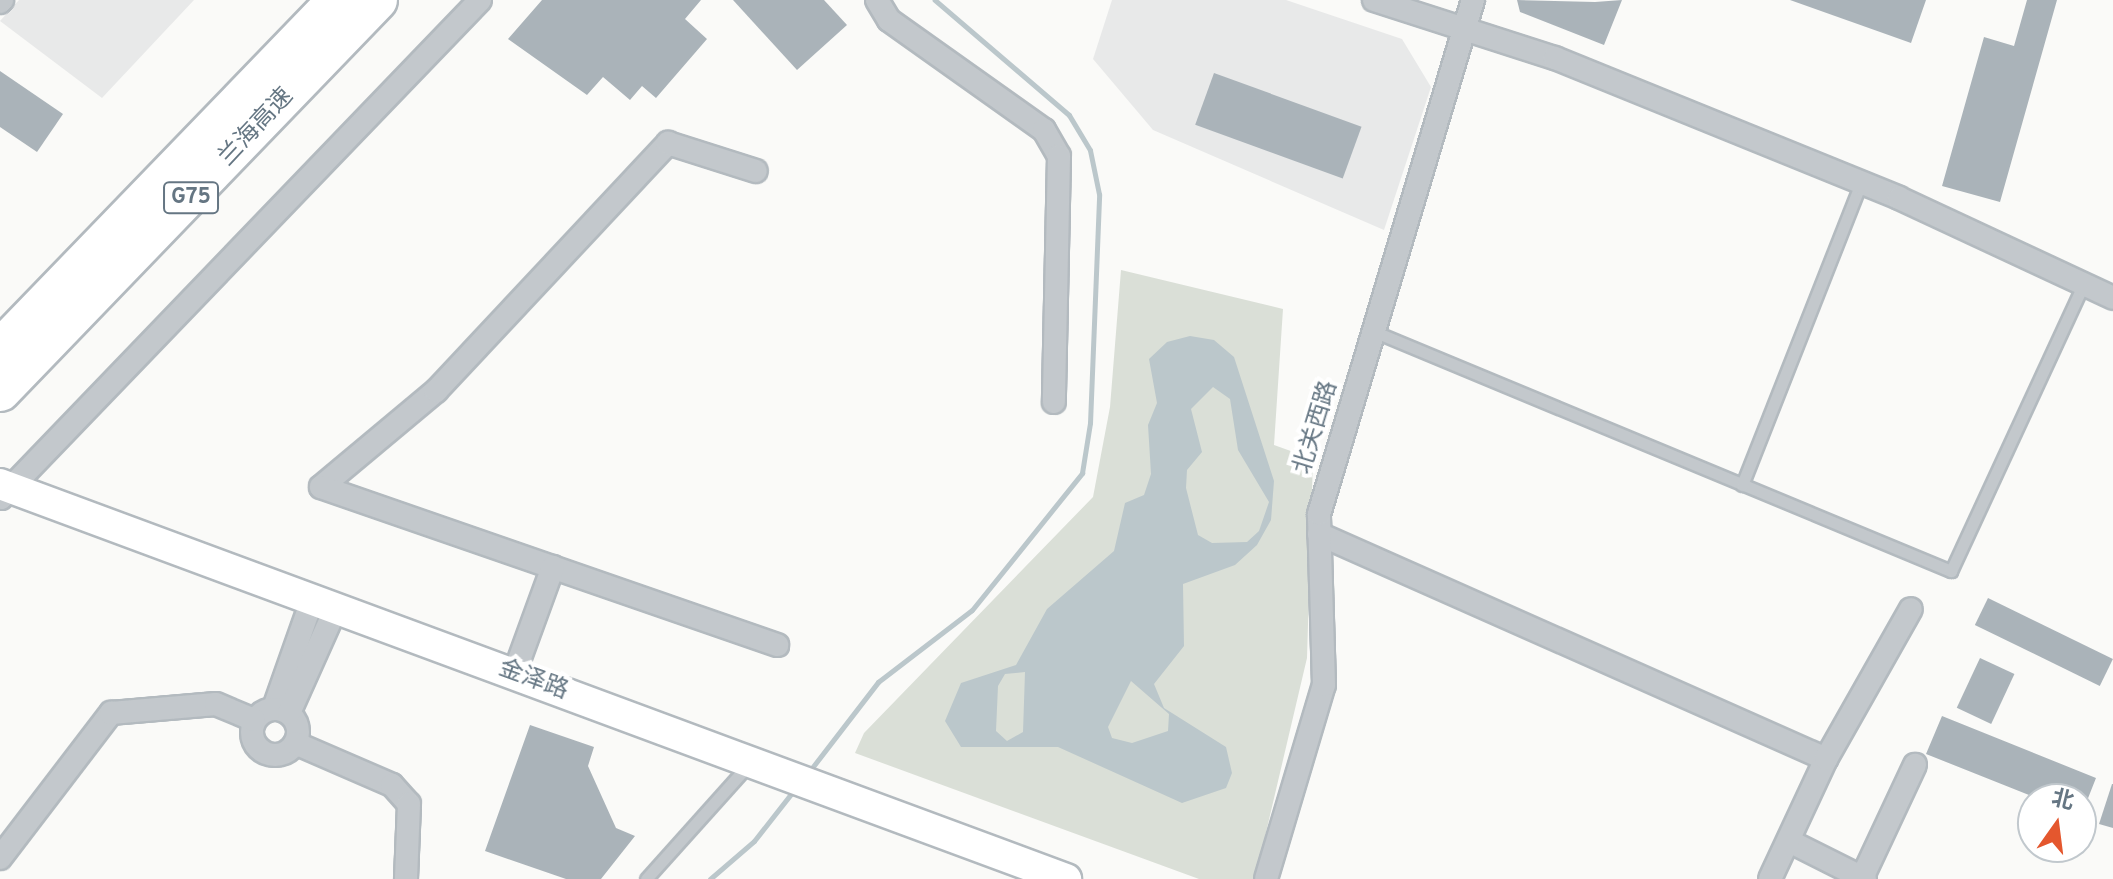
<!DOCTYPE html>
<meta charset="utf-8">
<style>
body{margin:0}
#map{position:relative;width:2113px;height:879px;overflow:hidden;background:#fafaf8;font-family:Overpass,"Noto Sans SC",sans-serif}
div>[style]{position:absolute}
.built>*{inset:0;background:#e8e9e9}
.green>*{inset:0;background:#dadfd7}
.water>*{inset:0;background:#bbc7cb}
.stream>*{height:5px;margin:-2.5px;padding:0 2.5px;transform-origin:2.5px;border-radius:2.5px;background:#bbc7cb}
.building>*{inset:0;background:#aab3b9;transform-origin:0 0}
.roads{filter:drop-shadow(2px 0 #b3babf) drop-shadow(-2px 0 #b3babf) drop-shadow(0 2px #b3babf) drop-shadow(0 -2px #b3babf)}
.service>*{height:11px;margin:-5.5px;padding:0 5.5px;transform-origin:5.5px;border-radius:5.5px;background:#c3c8cc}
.minor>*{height:22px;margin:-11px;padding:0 11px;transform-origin:11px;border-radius:11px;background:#c3c8cc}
.minor>.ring{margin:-11px;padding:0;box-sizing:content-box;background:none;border:22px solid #c3c8cc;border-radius:50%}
.secondary>*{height:30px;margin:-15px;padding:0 15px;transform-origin:15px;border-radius:15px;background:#fff}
.motorway>*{height:40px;margin:-20px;padding:0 20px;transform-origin:20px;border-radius:20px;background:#fff}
span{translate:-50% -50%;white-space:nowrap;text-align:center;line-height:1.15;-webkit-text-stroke:8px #fff;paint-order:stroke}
.shield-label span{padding:2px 6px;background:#fff;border:2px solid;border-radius:6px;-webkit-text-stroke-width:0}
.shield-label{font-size:22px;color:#657683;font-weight:700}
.street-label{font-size:24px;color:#657683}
.north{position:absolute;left:2017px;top:783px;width:80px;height:80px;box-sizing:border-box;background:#fff;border:2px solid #c1c8cd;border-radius:50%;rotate:14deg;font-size:22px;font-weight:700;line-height:32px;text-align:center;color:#657683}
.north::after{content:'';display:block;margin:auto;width:28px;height:36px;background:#e4572e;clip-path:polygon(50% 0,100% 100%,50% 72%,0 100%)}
</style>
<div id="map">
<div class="built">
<i style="clip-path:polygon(19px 0,194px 0,102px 98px,0 21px)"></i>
<i style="clip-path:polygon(1112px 0,1286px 0,1402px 39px,1431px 87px,1384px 230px,1153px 130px,1093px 59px)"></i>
</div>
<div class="green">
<i style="clip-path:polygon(1121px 270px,1283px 309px,1274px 445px,1313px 459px,1307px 658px,1255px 879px,1199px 879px,855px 753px,864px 733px,1093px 497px,1110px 407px)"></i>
</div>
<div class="water">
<i style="clip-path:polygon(evenodd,1190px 336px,1214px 340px,1234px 357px,1274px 481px,1271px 520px,1257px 545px,1235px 565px,1183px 584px,1184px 646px,1154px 684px,1164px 708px,1226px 747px,1232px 773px,1226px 788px,1182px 803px,1058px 747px,961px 747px,945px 721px,961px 683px,1016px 665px,1047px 609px,1114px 551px,1125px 503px,1144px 495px,1151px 474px,1148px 425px,1157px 403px,1149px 359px,1167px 342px,1190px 336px,1213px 387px,1230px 399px,1238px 450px,1269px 502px,1259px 531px,1247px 542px,1212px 543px,1198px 535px,1186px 488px,1187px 470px,1202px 452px,1191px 409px,1213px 387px,1190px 336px,1025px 672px,1023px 732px,1007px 741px,996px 731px,998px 686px,1005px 674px,1025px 672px,1190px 336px,1131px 681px,1169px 714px,1168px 731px,1132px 743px,1112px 738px,1108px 727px,1131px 681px)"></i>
</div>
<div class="stream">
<i style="left:808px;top:773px;width:115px;rotate:-52.4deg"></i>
<i style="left:878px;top:682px;width:118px;rotate:-37.5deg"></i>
<i style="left:972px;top:610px;width:176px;rotate:-51.2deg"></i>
<i style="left:1082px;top:473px;width:51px;rotate:-80.9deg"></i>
<i style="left:1090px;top:423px;width:229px;rotate:-87.7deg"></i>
<i style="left:1099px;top:194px;width:45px;rotate:-101.6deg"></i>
<i style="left:1090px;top:150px;width:41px;rotate:-121deg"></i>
<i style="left:1069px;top:115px;width:177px;rotate:-139.4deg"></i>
<i style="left:710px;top:879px;width:58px;rotate:-40.8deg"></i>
<i style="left:754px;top:841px;width:65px;rotate:-51.9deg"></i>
</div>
<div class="building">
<i style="clip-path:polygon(542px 0,701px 0,685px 19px,707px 39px,656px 98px,642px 86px,630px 100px,603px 77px,587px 95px,508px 39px)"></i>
<i style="clip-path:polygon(733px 0,824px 0,847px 25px,797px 70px)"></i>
<i style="clip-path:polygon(1517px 0,1595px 2px,1622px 0,1604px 45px,1520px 12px)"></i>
<i style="clip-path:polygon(1790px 0,1926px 0,1911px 43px)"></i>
<i style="clip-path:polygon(2027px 0,2057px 0,2000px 202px,1942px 186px,1984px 37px,2014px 46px)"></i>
<i style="clip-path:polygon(0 71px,63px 114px,37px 152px,0 127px)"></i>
<i style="left:1214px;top:73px;width:157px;height:55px;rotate:20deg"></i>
<i style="left:1988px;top:598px;width:139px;height:30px;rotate:26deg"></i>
<i style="left:1980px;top:658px;width:38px;height:55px;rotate:25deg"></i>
<i style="clip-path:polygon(1942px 716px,2096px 778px,2081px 816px,2081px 799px,2039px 799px,1926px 754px)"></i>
<i style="clip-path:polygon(530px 725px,594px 747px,588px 766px,616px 828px,635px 836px,601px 879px,566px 879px,485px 851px)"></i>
<i style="clip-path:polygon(2112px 784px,2113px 784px,2113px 828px,2099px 824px)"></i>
</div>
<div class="roads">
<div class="service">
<i style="left:1373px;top:331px;width:626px;rotate:22.55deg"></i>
<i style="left:1951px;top:571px;width:317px;rotate:-65.2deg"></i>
<i style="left:1742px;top:485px;width:325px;rotate:-68.5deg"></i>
<i style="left:646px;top:879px;width:156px;rotate:-48.1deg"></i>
</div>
<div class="minor">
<i style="left:877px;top:0;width:23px;rotate:59deg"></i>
<i style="left:889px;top:20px;width:190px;rotate:35.4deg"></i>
<i style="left:1044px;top:130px;width:30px;rotate:60deg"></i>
<i style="left:1059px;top:156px;width:246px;rotate:91.2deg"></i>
<i style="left:1374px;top:0;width:190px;rotate:17.8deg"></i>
<i style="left:1555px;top:58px;width:371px;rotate:22.1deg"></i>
<i style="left:1899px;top:198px;width:236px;rotate:25deg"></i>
<i style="left:0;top:2px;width:3px;rotate:-45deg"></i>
<i style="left:321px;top:487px;width:150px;rotate:-39.9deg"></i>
<i style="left:436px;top:391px;width:340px;rotate:-46.9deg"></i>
<i style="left:668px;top:143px;width:92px;rotate:17.7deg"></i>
<i style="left:321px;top:487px;width:483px;rotate:19.1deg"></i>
<i style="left:1px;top:498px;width:691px;rotate:-46.11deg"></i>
<i style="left:1319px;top:534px;width:555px;rotate:23.93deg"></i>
<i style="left:514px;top:674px;width:114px;rotate:-70deg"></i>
<i style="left:274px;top:708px;width:114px;rotate:-70.6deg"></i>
<i class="ring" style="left:252px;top:709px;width:24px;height:24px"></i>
<i style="left:289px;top:713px;width:115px;rotate:-65.9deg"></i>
<i style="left:295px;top:743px;width:106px;rotate:23.4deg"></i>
<i style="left:392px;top:785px;width:25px;rotate:48deg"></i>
<i style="left:409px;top:804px;width:75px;rotate:92.3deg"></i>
<i style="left:1789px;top:841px;width:85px;rotate:26.6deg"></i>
<i style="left:0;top:858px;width:183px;rotate:-52.6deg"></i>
<i style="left:111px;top:713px;width:105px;rotate:-4.9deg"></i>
<i style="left:216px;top:704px;width:41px;rotate:22.8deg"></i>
<i style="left:1862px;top:878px;width:125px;rotate:-64.9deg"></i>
<i style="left:1266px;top:879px;width:202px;rotate:-73.4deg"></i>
<i style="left:1324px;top:685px;width:171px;rotate:-91.7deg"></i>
<i style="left:1319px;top:514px;width:537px;rotate:-73.32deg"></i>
<i style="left:1770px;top:879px;width:132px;rotate:-65deg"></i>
<i style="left:1826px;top:759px;width:172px;rotate:-60.5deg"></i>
</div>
<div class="secondary">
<i style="left:0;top:484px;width:1137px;rotate:20.33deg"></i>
</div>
<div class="motorway">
<i style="left:0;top:350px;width:487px;rotate:-46deg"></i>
<i style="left:0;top:391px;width:543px;rotate:-46.04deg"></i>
</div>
</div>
<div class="shield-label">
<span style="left:191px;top:198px">G75</span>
</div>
<div class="street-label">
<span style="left:257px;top:128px;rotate:-47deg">兰海高速</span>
<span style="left:1317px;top:428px;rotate:-73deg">北关西路</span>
<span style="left:533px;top:681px;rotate:20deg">金泽路</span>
</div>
<div class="north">北</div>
</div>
